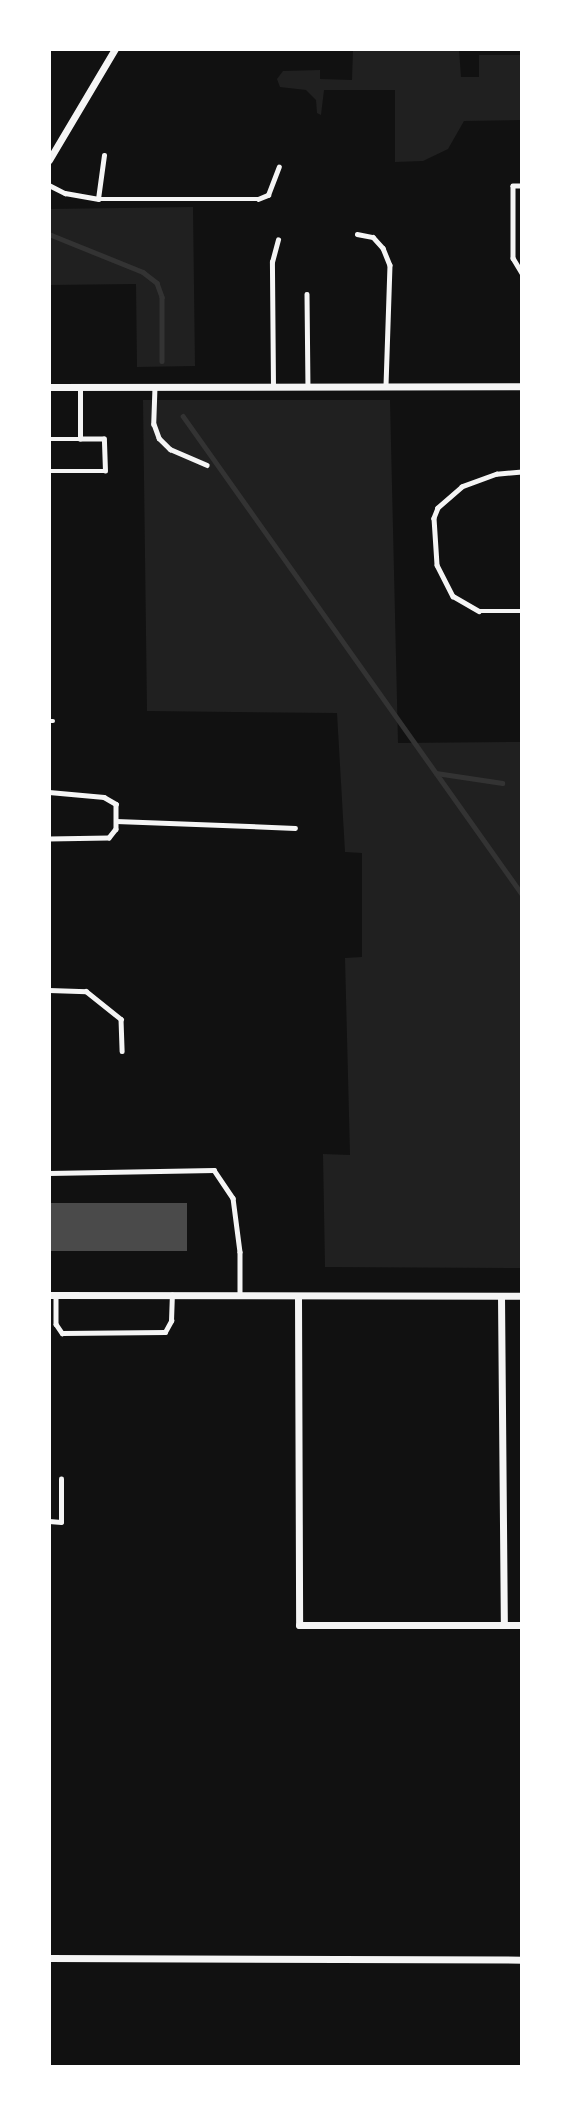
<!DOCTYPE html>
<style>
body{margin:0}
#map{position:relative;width:571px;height:2116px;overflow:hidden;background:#111;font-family:"PT Sans Narrow",sans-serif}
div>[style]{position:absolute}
.green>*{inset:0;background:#202020}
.stream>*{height:4.5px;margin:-2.25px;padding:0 2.25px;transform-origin:2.25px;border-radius:2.25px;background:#333}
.building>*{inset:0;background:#4a4a4a;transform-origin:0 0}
.service>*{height:4.5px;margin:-2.25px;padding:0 2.25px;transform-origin:2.25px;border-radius:2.25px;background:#f5f5f5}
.minor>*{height:7px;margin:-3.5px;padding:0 3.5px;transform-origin:3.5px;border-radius:3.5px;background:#f5f5f5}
span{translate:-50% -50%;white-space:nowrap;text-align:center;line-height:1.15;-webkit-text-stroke:5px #fff;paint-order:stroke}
.frame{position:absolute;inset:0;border:51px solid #fff;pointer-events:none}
</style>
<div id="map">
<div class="green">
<i style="clip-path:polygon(353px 49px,459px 49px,461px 77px,479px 77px,479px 55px,522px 55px,522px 120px,464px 121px,448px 149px,423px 161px,395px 162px,395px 90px,324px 90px,321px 115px,317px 113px,316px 100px,306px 90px,280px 87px,277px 79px,283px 71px,320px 70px,320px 79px,352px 80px)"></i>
<i style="clip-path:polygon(193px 207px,195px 366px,137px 367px,136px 284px,49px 285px,49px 209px)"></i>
<i style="clip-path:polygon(143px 400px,390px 400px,398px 743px,522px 742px,522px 1268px,325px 1267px,323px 1154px,350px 1155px,345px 958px,362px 957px,362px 853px,345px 852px,337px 713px,147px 711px)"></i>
</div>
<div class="stream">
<i style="left:49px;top:234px;width:101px;rotate:22deg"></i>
<i style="left:143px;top:272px;width:18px;rotate:38deg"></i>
<i style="left:157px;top:283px;width:15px;rotate:70deg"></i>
<i style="left:162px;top:297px;width:64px;rotate:90deg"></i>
<i style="left:183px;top:416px;width:586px;rotate:54.66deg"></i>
<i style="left:436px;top:773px;width:67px;rotate:8.6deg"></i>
</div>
<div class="building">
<i style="left:187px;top:1203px;width:48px;height:138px;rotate:90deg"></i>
</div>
<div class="service">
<i style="left:49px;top:185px;width:18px;rotate:27deg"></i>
<i style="left:65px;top:193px;width:34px;rotate:10deg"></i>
<i style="left:98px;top:199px;width:160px"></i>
<i style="left:258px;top:199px;width:11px;rotate:-22deg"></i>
<i style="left:268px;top:195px;width:30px;rotate:-69deg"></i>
<i style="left:522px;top:186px;width:9px;rotate:180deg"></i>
<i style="left:513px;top:186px;width:72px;rotate:90deg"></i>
<i style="left:513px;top:258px;width:17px;rotate:59deg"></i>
<i style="left:98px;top:199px;width:44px;rotate:-82.2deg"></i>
<i style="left:357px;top:234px;width:16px;rotate:11deg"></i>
<i style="left:373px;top:237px;width:15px;rotate:48deg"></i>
<i style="left:383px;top:248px;width:18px;rotate:68deg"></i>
<i style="left:390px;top:265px;width:121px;rotate:91.9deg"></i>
<i style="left:307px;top:294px;width:92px;rotate:89.4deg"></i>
<i style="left:273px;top:386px;width:124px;rotate:-90.5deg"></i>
<i style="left:272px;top:262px;width:23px;rotate:-75deg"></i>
<i style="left:155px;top:387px;width:37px;rotate:92deg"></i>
<i style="left:154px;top:424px;width:15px;rotate:70deg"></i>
<i style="left:159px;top:438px;width:16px;rotate:45deg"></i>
<i style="left:170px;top:449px;width:40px;rotate:23.4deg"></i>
<i style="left:49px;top:439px;width:31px"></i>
<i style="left:80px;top:439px;width:52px;rotate:-90deg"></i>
<i style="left:49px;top:471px;width:56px"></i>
<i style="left:105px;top:471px;width:32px;rotate:-92deg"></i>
<i style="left:104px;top:439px;width:24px;rotate:180deg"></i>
<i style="left:522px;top:472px;width:25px;rotate:175deg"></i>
<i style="left:497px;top:474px;width:37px;rotate:160deg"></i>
<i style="left:462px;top:487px;width:32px;rotate:139deg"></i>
<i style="left:438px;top:508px;width:11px;rotate:112deg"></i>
<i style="left:434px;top:518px;width:47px;rotate:86.3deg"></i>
<i style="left:437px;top:565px;width:35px;rotate:63deg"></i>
<i style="left:453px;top:596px;width:30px;rotate:30deg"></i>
<i style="left:479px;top:611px;width:43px"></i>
<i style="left:49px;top:721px;width:4px"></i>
<i style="left:49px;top:792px;width:55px;rotate:5.2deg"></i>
<i style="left:104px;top:797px;width:14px;rotate:30deg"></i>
<i style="left:116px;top:804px;width:25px;rotate:90deg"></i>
<i style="left:116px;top:829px;width:11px;rotate:128deg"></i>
<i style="left:109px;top:838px;width:60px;rotate:179deg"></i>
<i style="left:116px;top:821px;width:179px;rotate:2.2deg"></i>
<i style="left:49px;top:990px;width:37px;rotate:2deg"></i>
<i style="left:86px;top:991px;width:45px;rotate:38.7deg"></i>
<i style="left:121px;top:1019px;width:32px;rotate:88deg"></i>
<i style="left:49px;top:1173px;width:165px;rotate:-1deg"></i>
<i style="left:214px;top:1170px;width:34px;rotate:56deg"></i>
<i style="left:233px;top:1198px;width:54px;rotate:82.6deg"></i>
<i style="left:240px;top:1252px;width:43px;rotate:90deg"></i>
<i style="left:56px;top:1295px;width:29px;rotate:90deg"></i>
<i style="left:56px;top:1324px;width:11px;rotate:56deg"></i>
<i style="left:62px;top:1333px;width:103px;rotate:-0.6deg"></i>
<i style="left:165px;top:1332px;width:13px;rotate:-61deg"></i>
<i style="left:171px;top:1321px;width:26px;rotate:-88deg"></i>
<i style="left:49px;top:1521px;width:12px;rotate:5deg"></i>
<i style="left:61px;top:1522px;width:43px;rotate:-90deg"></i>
</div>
<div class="minor">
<i style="left:49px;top:160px;width:129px;rotate:-59.3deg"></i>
<i style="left:49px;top:387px;width:473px;rotate:-0.1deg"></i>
<i style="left:49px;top:1295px;width:473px;rotate:0.1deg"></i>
<i style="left:298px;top:1296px;width:329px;rotate:89.8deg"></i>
<i style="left:299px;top:1625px;width:223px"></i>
<i style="left:501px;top:1296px;width:329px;rotate:89.5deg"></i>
<i style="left:49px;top:1958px;width:473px;rotate:0.2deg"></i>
</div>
<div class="frame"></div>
</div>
